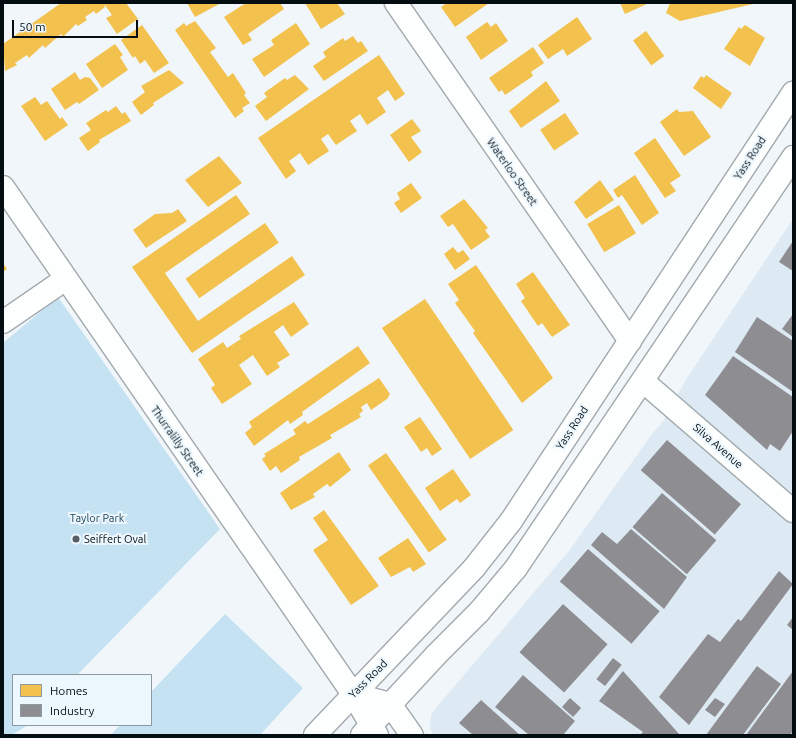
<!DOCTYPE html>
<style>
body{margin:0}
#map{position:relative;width:796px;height:738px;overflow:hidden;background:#f0f6fa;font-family:Ubuntu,sans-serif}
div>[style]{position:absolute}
.built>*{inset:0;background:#ddeaf3}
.green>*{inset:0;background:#c5e2f3}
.homes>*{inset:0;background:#f2c14e;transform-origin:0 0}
.industry>*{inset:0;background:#8d8d92;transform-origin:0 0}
.roads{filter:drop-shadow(1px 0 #a2aaae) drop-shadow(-1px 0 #a2aaae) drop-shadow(0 1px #a2aaae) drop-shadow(0 -1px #a2aaae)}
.minor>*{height:22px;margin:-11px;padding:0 11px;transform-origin:11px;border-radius:11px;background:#fdfefe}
.major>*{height:22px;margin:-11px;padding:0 11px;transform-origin:11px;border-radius:11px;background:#fdfefe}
.dots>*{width:11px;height:11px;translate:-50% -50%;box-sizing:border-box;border:2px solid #ecf7fe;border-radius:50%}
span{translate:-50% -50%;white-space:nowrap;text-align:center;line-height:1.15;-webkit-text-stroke:4px #ecf7fe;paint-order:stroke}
.street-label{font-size:11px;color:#040d12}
.park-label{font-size:11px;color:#1d4255}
.poi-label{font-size:11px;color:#040d12}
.left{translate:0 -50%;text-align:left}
.frame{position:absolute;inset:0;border:4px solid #040d12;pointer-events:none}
.legend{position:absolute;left:12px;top:674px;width:140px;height:52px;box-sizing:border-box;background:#ecf7fe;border:1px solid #8f99a0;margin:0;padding:5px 7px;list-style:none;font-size:12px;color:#040d12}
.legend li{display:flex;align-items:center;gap:8px;height:20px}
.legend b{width:20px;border:1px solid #8f99a0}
.scale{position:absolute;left:12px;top:20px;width:126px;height:18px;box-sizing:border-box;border:2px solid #040d12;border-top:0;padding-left:5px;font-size:12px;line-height:14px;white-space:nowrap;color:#040d12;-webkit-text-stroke:3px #ecf7fe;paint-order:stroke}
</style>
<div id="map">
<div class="built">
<i style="clip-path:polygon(793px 219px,793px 735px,434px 735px,430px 729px,431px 714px,569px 551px,652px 434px,663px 421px,687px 378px)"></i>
</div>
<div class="green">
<i style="clip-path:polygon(58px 297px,220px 529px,77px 675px,13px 675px,13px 725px,28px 725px,12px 735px,3px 735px,3px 343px)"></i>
<i style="clip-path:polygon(225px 614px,303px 688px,260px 735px,111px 735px,120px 725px,151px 725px,151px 692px)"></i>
</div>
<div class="homes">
<i style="clip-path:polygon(61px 3px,126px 3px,138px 19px,117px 34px,106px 18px,112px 15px,104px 4px,105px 7px,96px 14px,94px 11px,85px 17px,87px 20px,78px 26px,76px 24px,63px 37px,61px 34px,45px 48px,43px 45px,29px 58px,27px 55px,15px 63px,17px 65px,5px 71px,3px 44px)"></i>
<i style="clip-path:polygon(187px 3px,221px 3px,195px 17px)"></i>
<i style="clip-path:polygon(246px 3px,280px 3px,284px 9px,248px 34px,252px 40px,243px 45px,224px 17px)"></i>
<i style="clip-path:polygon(305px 3px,337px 3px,345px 14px,321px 29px)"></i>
<i style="clip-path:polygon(447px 3px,489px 3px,455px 27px,441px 7px)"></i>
<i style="clip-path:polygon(620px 3px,649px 3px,625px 14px)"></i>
<i style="clip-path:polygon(670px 3px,753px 3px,753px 4px,680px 21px,666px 13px)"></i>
<i style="clip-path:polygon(577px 17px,592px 39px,567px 56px,563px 49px,548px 59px,538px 45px)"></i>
<i style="clip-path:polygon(195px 21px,216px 48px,210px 52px,228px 77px,233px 73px,246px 93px,244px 95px,250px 103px,242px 108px,244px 111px,235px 118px,175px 30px,184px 23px,186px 26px)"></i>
<i style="clip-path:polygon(487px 22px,491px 27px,496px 23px,508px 41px,481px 60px,466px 37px)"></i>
<i style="clip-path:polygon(296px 23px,310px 44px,264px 77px,252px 59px,274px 45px,271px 40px)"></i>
<i style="clip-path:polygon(142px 25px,169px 63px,154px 73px,145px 60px,140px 64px,135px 56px,133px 58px,121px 40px)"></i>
<i style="clip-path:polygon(745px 25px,765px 38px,750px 66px,724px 49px,739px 27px,741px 29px)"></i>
<i style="left:646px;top:31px;width:31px;height:16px;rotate:54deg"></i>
<i style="clip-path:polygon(353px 36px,358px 43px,361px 41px,368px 51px,324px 81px,313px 66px,326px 57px,323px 52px,343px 38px,345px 41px)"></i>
<i style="clip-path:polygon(115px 44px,123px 55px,120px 57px,128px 70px,102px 88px,86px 64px)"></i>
<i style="clip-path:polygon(533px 47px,544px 63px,531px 72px,533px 76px,505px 95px,502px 90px,499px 92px,489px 78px)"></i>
<i style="clip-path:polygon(379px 55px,405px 94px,395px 101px,388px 90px,377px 98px,386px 112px,367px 125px,360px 114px,350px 121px,357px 131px,336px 145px,328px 134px,321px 139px,329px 151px,308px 165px,300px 153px,289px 161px,296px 171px,286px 179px,258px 138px)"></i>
<i style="clip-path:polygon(169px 70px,184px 83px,153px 103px,154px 105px,141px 115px,132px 102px,145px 92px,141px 86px)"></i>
<i style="clip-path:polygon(75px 72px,80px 80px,85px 77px,90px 78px,99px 90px,79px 104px,77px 102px,65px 110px,51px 89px)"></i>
<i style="clip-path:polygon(295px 75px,309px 89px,266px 121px,255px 106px,267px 97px,264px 93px,285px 78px,287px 80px)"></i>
<i style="clip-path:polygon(706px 75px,732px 93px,721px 109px,693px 88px,701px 76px,704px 78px)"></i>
<i style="clip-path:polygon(546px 81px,560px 101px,521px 128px,509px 111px)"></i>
<i style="clip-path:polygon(35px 97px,41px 105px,47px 101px,60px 119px,62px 117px,68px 125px,45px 141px,21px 106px)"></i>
<i style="clip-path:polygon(116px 106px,122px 114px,125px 112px,131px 121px,99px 140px,100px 142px,88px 151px,79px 138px,91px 130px,86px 123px,106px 110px,108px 112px)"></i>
<i style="clip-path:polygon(677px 109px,679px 112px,693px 111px,711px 137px,684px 156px,660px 122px)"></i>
<i style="left:565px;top:113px;width:25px;height:30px;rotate:56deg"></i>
<i style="clip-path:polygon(412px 119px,421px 131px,411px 137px,422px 152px,409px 162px,390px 135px)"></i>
<i style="clip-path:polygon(655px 138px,681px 176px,670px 183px,676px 191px,665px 198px,634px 153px)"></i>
<i style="clip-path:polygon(219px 156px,242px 183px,208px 207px,185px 180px)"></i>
<i style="clip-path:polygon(635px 175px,659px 213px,642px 225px,622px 195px,618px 198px,613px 190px)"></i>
<i style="clip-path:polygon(600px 180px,614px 200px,586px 219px,574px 202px)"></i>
<i style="clip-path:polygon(411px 183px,422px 198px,401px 213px,394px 203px,400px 199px,397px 193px)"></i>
<i style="clip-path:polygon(236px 195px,250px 214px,165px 273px,198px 321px,292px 256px,305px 275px,192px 353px,132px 267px)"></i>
<i style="clip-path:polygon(464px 199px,488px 228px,485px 230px,490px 237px,471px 250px,453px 224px,448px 227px,440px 216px)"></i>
<i style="left:619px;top:205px;width:33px;height:37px;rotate:59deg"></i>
<i style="clip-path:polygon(178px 209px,187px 221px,146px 248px,133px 230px,155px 214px,172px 213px)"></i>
<i style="left:265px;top:223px;width:24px;height:97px;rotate:55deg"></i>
<i style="clip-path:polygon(453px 247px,458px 253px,463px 250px,470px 259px,455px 270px,444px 254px)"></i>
<i style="clip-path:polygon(3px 263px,7px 269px,3px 272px)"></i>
<i style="clip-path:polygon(476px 265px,553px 378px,522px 403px,473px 333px,475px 331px,455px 303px,459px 300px,448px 284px)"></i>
<i style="clip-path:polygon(533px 272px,570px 325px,552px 337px,542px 323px,538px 326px,521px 301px,525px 298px,516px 284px)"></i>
<i style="left:425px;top:299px;width:158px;height:52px;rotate:56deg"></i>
<i style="clip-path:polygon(294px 302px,309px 324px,291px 337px,283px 325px,274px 332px,290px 355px,277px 363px,280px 367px,267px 376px,253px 355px,239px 365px,252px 384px,222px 404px,211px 388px,215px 385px,198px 359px,223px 342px,227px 348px,241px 339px,239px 336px)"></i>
<i style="clip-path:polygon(358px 346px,370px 363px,302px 412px,303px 415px,290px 424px,288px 420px,254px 446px,245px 433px,252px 427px,249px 422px)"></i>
<i style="clip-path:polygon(379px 378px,390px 394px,387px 399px,371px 410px,367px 403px,361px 407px,363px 411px,359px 414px,361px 417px,330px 435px,332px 438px,299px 457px,300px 460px,281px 473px,276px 466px,270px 471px,262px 459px,266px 456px,264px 454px,296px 434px,293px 430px,305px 421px,308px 424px)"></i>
<i style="clip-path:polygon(420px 417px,442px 449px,432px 456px,427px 448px,421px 452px,404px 427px)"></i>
<i style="clip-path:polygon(339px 452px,351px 470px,330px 487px,327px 484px,313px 494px,315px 497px,291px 510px,280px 493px)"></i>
<i style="left:386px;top:453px;width:106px;height:22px;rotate:55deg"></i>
<i style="clip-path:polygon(453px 469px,471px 495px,460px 503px,457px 499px,440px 511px,425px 488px)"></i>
<i style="clip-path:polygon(324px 510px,379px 586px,351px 605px,313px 550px,328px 540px,313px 518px)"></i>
<i style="clip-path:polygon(408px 538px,426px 564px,413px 572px,410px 567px,391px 577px,378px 558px)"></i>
</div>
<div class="industry">
<i style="clip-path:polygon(793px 241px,793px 271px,779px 262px)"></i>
<i style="clip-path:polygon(793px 314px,793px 337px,782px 329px)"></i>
<i style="clip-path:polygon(757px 317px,793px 341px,793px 392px,735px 352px)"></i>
<i style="clip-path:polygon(733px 356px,793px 397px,793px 431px,780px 451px,770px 444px,767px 450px,705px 395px)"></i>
<i style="left:667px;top:440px;width:98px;height:40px;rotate:41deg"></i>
<i style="left:662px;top:493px;width:72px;height:45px;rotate:41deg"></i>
<i style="clip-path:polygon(631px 529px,687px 577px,664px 609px,591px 545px,602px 532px,617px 544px)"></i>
<i style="left:588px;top:549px;width:95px;height:43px;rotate:41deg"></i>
<i style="clip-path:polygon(779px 571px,793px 584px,689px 725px,659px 697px,708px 634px,720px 642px,738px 619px,741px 621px)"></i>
<i style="left:563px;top:604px;width:60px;height:65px;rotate:42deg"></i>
<i style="clip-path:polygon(793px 617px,793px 630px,787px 625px)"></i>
<i style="left:613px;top:658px;width:11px;height:27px;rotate:38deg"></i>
<i style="clip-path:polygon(757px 666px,781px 684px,743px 735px,706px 735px)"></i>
<i style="clip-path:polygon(623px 671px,680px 735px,640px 735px,643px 732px,599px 701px)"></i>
<i style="clip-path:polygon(793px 671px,793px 731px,790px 735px,746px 735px)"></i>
<i style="clip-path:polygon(523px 675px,575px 721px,563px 735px,529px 735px,495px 707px)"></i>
<i style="left:570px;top:698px;width:15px;height:12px;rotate:42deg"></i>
<i style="clip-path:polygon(715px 698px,725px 704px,715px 717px,705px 710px)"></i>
<i style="clip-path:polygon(481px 700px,520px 735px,473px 735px,459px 723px)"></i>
</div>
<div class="roads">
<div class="minor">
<i style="left:396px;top:3px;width:411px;rotate:55.3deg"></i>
<i style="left:3px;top:187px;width:616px;rotate:55.38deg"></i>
<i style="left:353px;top:694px;width:48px;rotate:59.7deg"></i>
<i style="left:3px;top:322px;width:74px;rotate:-34.5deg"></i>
<i style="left:644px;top:382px;width:197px;rotate:40.9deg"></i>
<i style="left:353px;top:694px;width:38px;rotate:15deg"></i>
<i style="left:390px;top:704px;width:38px;rotate:55deg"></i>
</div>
<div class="major">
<i style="left:315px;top:735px;width:231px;rotate:-46.4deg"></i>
<i style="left:474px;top:568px;width:60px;rotate:-51.8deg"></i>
<i style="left:511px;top:521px;width:513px;rotate:-56.62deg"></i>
<i style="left:362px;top:735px;width:109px;rotate:-47.2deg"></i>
<i style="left:436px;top:655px;width:61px;rotate:-45deg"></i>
<i style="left:479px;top:612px;width:57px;rotate:-49.9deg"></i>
<i style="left:516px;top:568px;width:496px;rotate:-56deg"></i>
</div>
</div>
<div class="dots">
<i style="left:76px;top:539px;background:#575f63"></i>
</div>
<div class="street-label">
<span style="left:750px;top:158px;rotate:-57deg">Yass Road</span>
<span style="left:512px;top:172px;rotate:55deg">Waterloo Street</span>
<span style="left:572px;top:428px;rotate:-57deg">Yass Road</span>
<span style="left:177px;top:441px;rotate:55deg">Thurralilly Street</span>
<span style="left:718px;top:446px;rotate:41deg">Silva Avenue</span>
<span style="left:368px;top:679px;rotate:-45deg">Yass Road</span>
</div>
<div class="park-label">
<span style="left:97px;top:518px">Taylor Park</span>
</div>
<div class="poi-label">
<span class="left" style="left:84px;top:539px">Seiffert Oval</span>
</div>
<div class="frame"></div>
<ul class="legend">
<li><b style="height:11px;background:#f2c14e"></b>Homes</li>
<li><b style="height:11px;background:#8d8d92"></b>Industry</li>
</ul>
<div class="scale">50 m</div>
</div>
